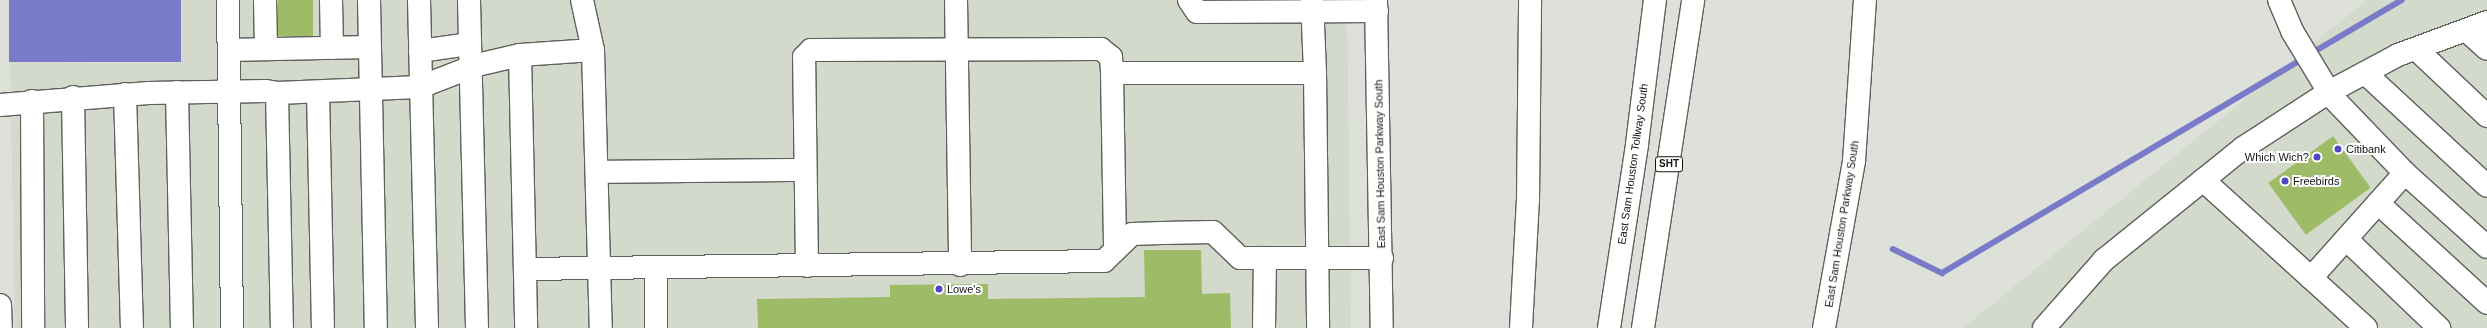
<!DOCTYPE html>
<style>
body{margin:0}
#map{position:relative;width:2487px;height:328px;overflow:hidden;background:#dee1da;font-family:Helvetica,sans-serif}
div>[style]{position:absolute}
.built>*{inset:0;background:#d3d9cb}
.water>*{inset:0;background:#797bc9;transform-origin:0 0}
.stream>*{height:5.5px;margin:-2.75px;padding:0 2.75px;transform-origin:2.75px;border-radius:2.75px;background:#797bc9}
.building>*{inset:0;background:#9ebc67;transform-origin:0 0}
.roads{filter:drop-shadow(1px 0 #5f615c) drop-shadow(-1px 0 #5f615c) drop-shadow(0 1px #5f615c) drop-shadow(0 -1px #5f615c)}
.minor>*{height:22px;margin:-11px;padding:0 11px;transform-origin:11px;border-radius:11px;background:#fff}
.major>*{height:22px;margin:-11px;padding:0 11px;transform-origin:11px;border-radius:11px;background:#fff}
.highway>*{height:22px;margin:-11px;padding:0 11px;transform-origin:11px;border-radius:11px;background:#fff}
.dots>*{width:11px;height:11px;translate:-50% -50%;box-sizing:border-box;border:2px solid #fff;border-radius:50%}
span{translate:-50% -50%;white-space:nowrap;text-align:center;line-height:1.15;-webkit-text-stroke:4px #fff;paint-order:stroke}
.shield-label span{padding:1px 3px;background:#fff;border:1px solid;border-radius:3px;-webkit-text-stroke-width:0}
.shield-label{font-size:10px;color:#121311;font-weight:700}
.poi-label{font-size:11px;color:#121311}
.left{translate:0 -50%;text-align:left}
.right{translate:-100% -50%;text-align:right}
.street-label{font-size:11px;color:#121311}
</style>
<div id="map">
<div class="built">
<i style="clip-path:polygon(181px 0,1347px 0,1351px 328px,15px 328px,10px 62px,180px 63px)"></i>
<i style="clip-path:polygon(2367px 0,2487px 0,2487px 328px,1963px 328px)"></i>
</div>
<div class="water">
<i style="left:9px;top:0;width:172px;height:62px"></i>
</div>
<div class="stream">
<i style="left:2312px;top:53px;width:104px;rotate:-30.5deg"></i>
<i style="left:1893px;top:249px;width:55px;rotate:26.1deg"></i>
<i style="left:1942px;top:273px;width:421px;rotate:-30.7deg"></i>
</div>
<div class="building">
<i style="left:278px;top:0;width:35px;height:36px"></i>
<i style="left:2333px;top:136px;width:64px;height:80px;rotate:54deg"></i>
<i style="clip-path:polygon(1144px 250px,1201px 250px,1202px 294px,1230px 293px,1231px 328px,758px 328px,757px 299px,890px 297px,890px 285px,988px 284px,988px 299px,1145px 297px)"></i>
</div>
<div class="roads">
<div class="minor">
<i style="left:228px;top:0;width:328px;rotate:89.3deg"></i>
<i style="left:265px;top:0;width:49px;rotate:88.8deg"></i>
<i style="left:331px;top:0;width:48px;rotate:88.8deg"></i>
<i style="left:369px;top:0;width:328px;rotate:88.8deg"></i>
<i style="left:419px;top:0;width:328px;rotate:88.6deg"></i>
<i style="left:469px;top:0;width:328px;rotate:88.6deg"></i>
<i style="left:582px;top:0;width:51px;rotate:77.6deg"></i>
<i style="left:593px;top:50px;width:278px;rotate:88.4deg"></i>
<i style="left:956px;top:0;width:265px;rotate:89.1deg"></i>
<i style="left:1189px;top:0;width:14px;rotate:56deg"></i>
<i style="left:1197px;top:12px;width:180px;rotate:-0.3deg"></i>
<i style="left:1312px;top:0;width:73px;rotate:87.6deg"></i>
<i style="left:2279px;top:0;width:34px;rotate:67deg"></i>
<i style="left:2292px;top:31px;width:77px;rotate:58.8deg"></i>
<i style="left:2332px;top:97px;width:105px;rotate:46.2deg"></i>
<i style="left:2405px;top:173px;width:110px;rotate:42.1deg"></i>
<i style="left:2466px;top:30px;width:28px;rotate:42deg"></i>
<i style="left:2416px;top:49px;width:98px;rotate:43.3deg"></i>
<i style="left:229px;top:50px;width:141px;rotate:-1.2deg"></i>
<i style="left:420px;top:51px;width:49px;rotate:-8.1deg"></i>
<i style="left:520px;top:55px;width:273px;rotate:88.7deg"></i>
<i style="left:1112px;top:73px;width:177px;rotate:89deg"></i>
<i style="left:2365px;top:73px;width:166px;rotate:42.8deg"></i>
<i style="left:177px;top:92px;width:236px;rotate:88.8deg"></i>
<i style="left:318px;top:92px;width:236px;rotate:88.8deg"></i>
<i style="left:277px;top:93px;width:235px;rotate:88.8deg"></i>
<i style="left:125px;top:94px;width:234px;rotate:88.3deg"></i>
<i style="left:73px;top:97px;width:231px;rotate:89deg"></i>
<i style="left:32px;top:101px;width:227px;rotate:89.7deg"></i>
<i style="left:0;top:105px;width:149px;rotate:-4.6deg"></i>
<i style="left:149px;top:93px;width:117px;rotate:-1deg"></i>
<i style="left:266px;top:91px;width:11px;rotate:10deg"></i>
<i style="left:277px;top:93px;width:143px;rotate:-2.4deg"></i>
<i style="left:420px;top:87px;width:61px;rotate:-21.1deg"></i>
<i style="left:477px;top:65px;width:44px;rotate:-13.1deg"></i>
<i style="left:520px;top:55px;width:73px;rotate:-3.9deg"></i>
<i style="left:597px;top:172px;width:208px;rotate:-0.6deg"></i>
<i style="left:2203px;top:180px;width:146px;rotate:42.2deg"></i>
<i style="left:2378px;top:203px;width:148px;rotate:42.5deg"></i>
<i style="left:2346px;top:239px;width:129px;rotate:43.7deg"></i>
<i style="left:807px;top:266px;width:209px;rotate:-90.8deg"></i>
<i style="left:804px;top:57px;width:10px;rotate:-45deg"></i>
<i style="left:811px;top:50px;width:290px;rotate:-0.2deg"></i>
<i style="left:1101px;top:49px;width:13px;rotate:39deg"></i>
<i style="left:1111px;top:57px;width:16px;rotate:86deg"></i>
<i style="left:1112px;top:73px;width:203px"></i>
<i style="left:1315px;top:73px;width:255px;rotate:89.3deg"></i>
<i style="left:656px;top:267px;width:61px;rotate:90deg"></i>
<i style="left:525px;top:269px;width:579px;rotate:-0.79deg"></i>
<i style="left:1104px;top:261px;width:39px;rotate:-44deg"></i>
<i style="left:1132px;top:234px;width:30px;rotate:-2deg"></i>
<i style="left:1162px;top:233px;width:51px;rotate:-1.1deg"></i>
<i style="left:1213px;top:232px;width:37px;rotate:44deg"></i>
<i style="left:1240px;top:258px;width:142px"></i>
<i style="left:0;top:305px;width:23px;rotate:88deg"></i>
<i style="left:1264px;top:328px;width:70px;rotate:-89.2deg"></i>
<i style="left:1521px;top:328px;width:128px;rotate:-86.9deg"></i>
<i style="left:1528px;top:200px;width:200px;rotate:-89.4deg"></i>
<i style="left:2044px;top:328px;width:91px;rotate:-48.6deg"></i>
<i style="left:2104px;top:260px;width:179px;rotate:-38.9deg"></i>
<i style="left:2243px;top:148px;width:103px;rotate:-33.1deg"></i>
<i style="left:2329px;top:92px;width:78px;rotate:-28.2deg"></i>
<i style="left:2398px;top:55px;width:95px;rotate:-20.3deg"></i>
<i style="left:2366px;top:328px;width:74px;rotate:-137.7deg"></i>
<i style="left:2311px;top:278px;width:141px;rotate:-48.2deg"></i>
</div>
<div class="major">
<i style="left:1376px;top:0;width:328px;rotate:89deg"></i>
<i style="left:1824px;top:328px;width:170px;rotate:-79.8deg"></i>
<i style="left:1854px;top:161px;width:161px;rotate:-86.1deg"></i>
</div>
<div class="highway">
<i style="left:1609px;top:328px;width:186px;rotate:-81.3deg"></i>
<i style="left:1637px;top:144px;width:145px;rotate:-82.9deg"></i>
<i style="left:1643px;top:328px;width:332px;rotate:-81.3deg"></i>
</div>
</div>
<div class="dots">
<i style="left:2338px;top:149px;background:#5247bf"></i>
<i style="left:2317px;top:157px;background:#5247bf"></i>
<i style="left:2285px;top:181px;background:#5247bf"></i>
<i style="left:939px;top:289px;background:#5247bf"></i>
</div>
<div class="shield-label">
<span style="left:1669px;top:164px">SHT</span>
</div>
<div class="poi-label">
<span class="left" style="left:2346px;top:149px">Citibank</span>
<span class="right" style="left:2309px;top:157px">Which Wich?</span>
<span class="left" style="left:2293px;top:181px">Freebirds</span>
<span class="left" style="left:947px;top:289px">Lowe's</span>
</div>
<div class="street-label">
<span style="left:1380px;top:164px;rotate:-91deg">East Sam Houston Parkway South</span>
<span style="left:1633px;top:164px;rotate:-82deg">East Sam Houston Tollway South</span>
<span style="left:1842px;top:224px;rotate:-81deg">East Sam Houston Parkway South</span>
</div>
</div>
